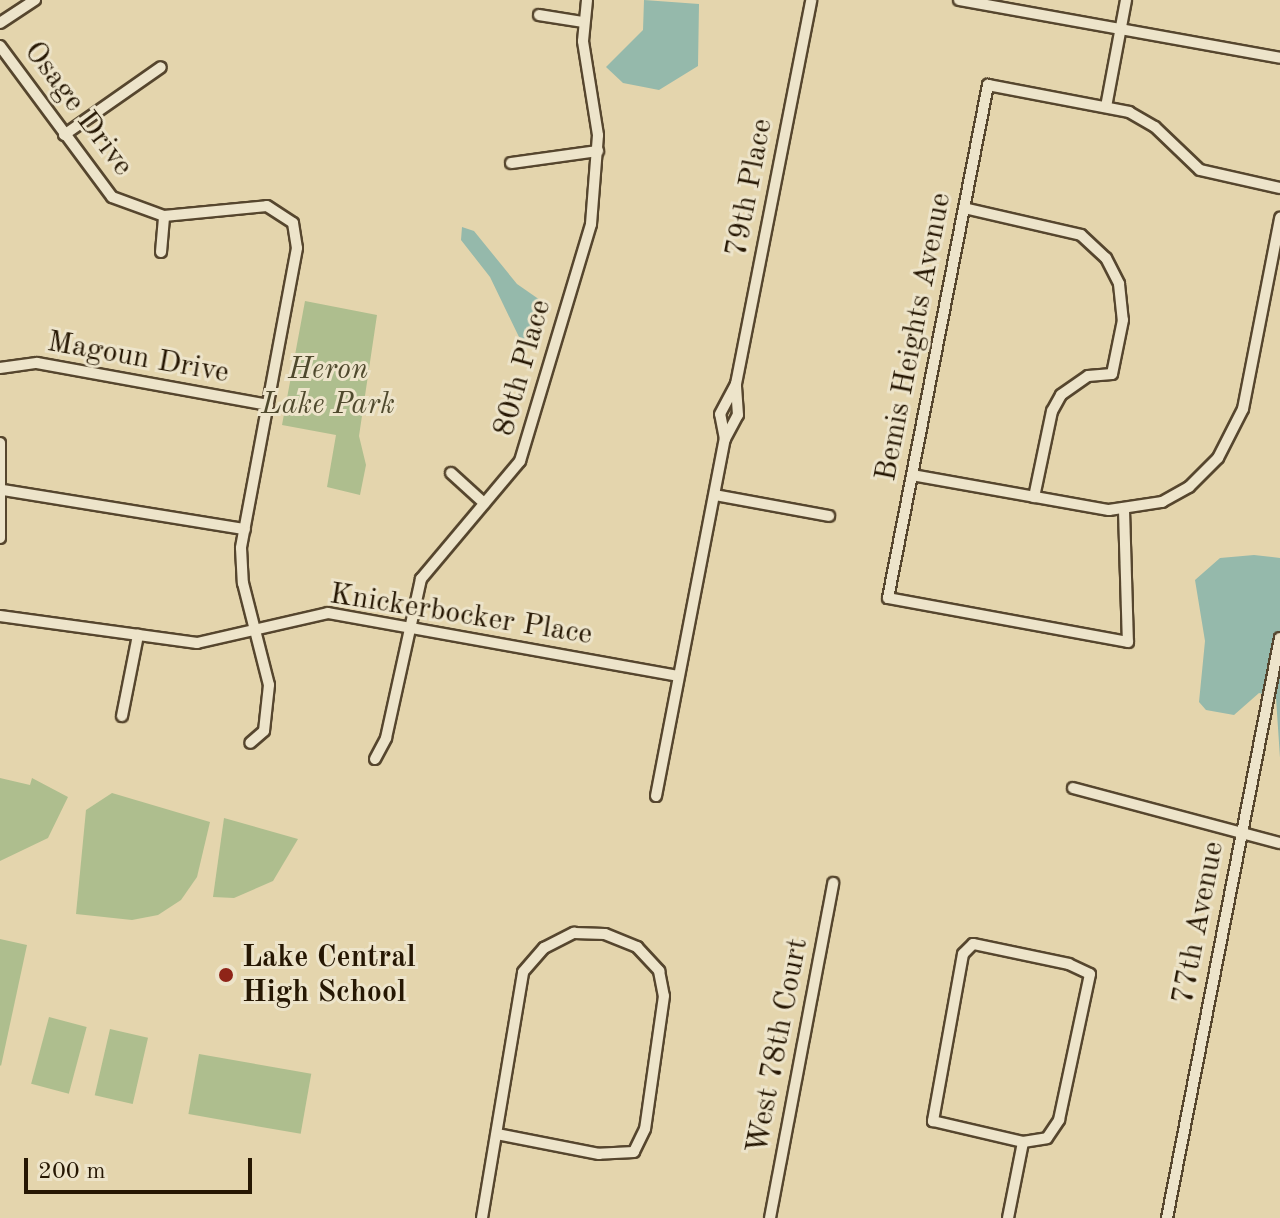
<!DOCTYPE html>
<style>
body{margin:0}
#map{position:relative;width:1280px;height:1218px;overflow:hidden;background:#e4d5ad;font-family:"Old Standard TT",serif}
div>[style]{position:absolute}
.green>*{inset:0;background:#aebe8e;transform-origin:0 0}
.water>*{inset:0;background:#95b9ab}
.roads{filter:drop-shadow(2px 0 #56462e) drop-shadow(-2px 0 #56462e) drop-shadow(0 2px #56462e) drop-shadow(0 -2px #56462e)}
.minor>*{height:10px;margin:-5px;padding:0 5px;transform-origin:5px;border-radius:5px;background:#ede4ca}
.dots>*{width:22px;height:22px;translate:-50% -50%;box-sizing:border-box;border:4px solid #ede4ca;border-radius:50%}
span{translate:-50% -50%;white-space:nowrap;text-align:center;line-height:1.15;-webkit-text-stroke:6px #ede4ca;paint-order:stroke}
.street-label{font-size:30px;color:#261703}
.park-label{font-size:30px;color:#4f492d;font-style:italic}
.poi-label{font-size:30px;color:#261703;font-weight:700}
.left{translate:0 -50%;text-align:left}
.scale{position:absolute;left:24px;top:1158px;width:228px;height:36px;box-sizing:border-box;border:4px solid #261703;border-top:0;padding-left:10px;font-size:24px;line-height:28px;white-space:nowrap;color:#261703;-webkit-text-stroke:6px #ede4ca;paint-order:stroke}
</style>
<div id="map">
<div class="green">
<i style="clip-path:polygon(305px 301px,377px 315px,359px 436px,366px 465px,360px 495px,327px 487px,336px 435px,282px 425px)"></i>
<i style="clip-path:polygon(0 778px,30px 785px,32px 778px,68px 797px,48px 838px,0 861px)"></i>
<i style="clip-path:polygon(112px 793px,210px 822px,197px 877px,181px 900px,158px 915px,132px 920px,76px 914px,86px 810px)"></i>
<i style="clip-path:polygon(224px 818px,298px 839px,273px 881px,234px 898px,213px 897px)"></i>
<i style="clip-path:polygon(0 939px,27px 945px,1px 1066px,0 1065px)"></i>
<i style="left:49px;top:1017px;width:39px;height:69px;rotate:15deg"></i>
<i style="left:110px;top:1029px;width:39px;height:68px;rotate:13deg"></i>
<i style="left:199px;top:1054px;width:114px;height:61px;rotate:10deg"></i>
</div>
<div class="water">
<i style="clip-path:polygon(644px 0,699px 4px,698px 66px,659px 90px,623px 83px,606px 67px,643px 30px)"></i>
<i style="clip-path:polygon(462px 227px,474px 231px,517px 284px,540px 300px,539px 325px,528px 342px,519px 337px,490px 277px,461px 240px)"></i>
<i style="clip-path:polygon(1254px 555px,1280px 558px,1280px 758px,1276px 698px,1259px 693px,1234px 715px,1206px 710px,1199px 702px,1205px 641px,1195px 580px,1220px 558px)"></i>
</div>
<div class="roads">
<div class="minor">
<i style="left:959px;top:0;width:326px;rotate:10.2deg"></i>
<i style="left:539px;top:15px;width:45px;rotate:9deg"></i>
<i style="left:0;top:23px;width:42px;rotate:-33.3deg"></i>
<i style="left:0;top:46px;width:188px;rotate:53.4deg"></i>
<i style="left:112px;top:197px;width:55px;rotate:20.1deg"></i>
<i style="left:164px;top:216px;width:103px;rotate:-5.5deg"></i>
<i style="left:267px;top:206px;width:31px;rotate:33deg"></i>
<i style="left:293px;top:223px;width:25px;rotate:81deg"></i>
<i style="left:297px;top:248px;width:305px;rotate:100.6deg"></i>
<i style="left:241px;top:548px;width:35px;rotate:87deg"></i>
<i style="left:243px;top:583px;width:105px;rotate:75.7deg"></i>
<i style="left:269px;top:685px;width:46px;rotate:96.2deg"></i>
<i style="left:264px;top:731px;width:18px;rotate:139deg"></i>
<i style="left:1106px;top:107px;width:109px;rotate:-79.4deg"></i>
<i style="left:64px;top:135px;width:118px;rotate:-35deg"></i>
<i style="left:511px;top:163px;width:88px;rotate:-7.9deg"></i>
<i style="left:964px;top:208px;width:120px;rotate:13deg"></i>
<i style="left:1081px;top:235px;width:34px;rotate:43deg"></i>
<i style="left:1106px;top:258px;width:29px;rotate:63deg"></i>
<i style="left:1119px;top:284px;width:36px;rotate:84deg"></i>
<i style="left:1123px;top:320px;width:55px;rotate:101.5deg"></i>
<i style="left:1112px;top:374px;width:24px;rotate:175deg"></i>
<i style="left:1088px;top:376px;width:33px;rotate:145deg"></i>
<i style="left:1061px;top:395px;width:18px;rotate:119deg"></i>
<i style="left:1052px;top:411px;width:88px;rotate:101.8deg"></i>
<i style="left:161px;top:252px;width:36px;rotate:-85deg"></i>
<i style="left:0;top:368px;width:37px;rotate:-8deg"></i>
<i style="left:37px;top:363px;width:235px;rotate:10.3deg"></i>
<i style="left:725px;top:439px;width:25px;rotate:-101deg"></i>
<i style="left:720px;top:414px;width:34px;rotate:-62deg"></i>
<i style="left:0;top:443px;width:95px;rotate:90deg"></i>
<i style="left:451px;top:473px;width:45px;rotate:42.3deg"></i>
<i style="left:912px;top:475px;width:200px;rotate:10.1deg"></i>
<i style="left:1109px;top:510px;width:54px;rotate:-8.6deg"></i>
<i style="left:1162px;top:502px;width:31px;rotate:-29deg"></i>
<i style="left:1189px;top:487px;width:41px;rotate:-45deg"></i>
<i style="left:1218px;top:458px;width:55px;rotate:-63deg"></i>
<i style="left:1243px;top:409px;width:195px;rotate:-79deg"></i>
<i style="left:3px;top:490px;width:245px;rotate:9.2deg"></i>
<i style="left:715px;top:495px;width:116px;rotate:10.4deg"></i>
<i style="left:1124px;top:510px;width:132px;rotate:88.3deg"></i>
<i style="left:1128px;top:642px;width:244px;rotate:-169.6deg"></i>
<i style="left:888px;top:598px;width:523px;rotate:-78.97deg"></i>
<i style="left:988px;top:85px;width:144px;rotate:10.8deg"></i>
<i style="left:1129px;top:112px;width:30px;rotate:30deg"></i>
<i style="left:1155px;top:127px;width:62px;rotate:43.7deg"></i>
<i style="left:1200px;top:170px;width:82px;rotate:12.7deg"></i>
<i style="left:0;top:616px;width:199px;rotate:7.8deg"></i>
<i style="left:197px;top:643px;width:134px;rotate:-12.9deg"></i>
<i style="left:328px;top:613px;width:356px;rotate:10.2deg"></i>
<i style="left:122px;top:716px;width:83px;rotate:-78.8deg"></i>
<i style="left:375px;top:759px;width:24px;rotate:-62deg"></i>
<i style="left:386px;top:738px;width:163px;rotate:-77.6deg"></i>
<i style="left:421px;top:579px;width:154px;rotate:-50deg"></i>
<i style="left:520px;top:461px;width:247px;rotate:-73.3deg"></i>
<i style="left:591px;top:224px;width:89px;rotate:-85.5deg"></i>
<i style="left:598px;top:135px;width:95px;rotate:-99.1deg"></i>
<i style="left:583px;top:41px;width:41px;rotate:-84.4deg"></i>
<i style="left:1073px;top:788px;width:214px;rotate:14.9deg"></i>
<i style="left:656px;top:796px;width:364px;rotate:-79.1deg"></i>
<i style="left:725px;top:439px;width:27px;rotate:-62deg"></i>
<i style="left:738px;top:415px;width:31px;rotate:-94deg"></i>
<i style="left:736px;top:384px;width:391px;rotate:-78.9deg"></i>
<i style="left:482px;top:1218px;width:249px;rotate:-80.5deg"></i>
<i style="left:523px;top:972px;width:32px;rotate:-49deg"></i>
<i style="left:544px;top:948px;width:34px;rotate:-27deg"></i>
<i style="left:574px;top:933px;width:31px;rotate:2deg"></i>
<i style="left:605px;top:934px;width:35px;rotate:22deg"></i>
<i style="left:637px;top:947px;width:33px;rotate:47deg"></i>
<i style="left:659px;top:971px;width:25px;rotate:79deg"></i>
<i style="left:664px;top:996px;width:134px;rotate:98.1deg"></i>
<i style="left:645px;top:1129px;width:25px;rotate:116deg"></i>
<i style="left:634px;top:1152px;width:35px;rotate:177deg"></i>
<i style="left:599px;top:1154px;width:104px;rotate:-168.9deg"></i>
<i style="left:770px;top:1218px;width:341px;rotate:-79.3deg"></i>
<i style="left:1008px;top:1218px;width:77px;rotate:-78.8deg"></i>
<i style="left:1023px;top:1142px;width:24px;rotate:-9deg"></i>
<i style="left:1047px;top:1138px;width:22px;rotate:-56deg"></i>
<i style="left:1059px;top:1120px;width:149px;rotate:-78deg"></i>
<i style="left:1090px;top:974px;width:23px;rotate:-155deg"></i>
<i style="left:1069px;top:964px;width:98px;rotate:-168.2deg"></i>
<i style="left:973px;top:944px;width:14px;rotate:135deg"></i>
<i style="left:963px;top:954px;width:170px;rotate:100.2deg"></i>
<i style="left:933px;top:1121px;width:92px;rotate:13.1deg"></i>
<i style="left:1167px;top:1218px;width:591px;rotate:-78.98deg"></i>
</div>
</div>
<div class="dots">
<i style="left:226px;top:975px;background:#8f2418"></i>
</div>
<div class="street-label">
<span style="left:78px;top:109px;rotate:53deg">Osage Drive</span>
<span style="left:750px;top:188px;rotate:-79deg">79th Place</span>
<span style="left:914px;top:337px;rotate:-79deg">Bemis Heights Avenue</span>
<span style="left:138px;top:358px;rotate:10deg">Magoun Drive</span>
<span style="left:523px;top:368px;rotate:-74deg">80th Place</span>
<span style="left:461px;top:615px;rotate:9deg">Knickerbocker Place</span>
<span style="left:1199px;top:923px;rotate:-79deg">77th Avenue</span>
<span style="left:778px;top:1046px;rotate:-79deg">West 78th Court</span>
</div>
<div class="park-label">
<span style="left:328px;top:387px">Heron<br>Lake Park</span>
</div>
<div class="poi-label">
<span class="left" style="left:242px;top:975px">Lake Central<br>High School</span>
</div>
<div class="scale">200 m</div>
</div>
